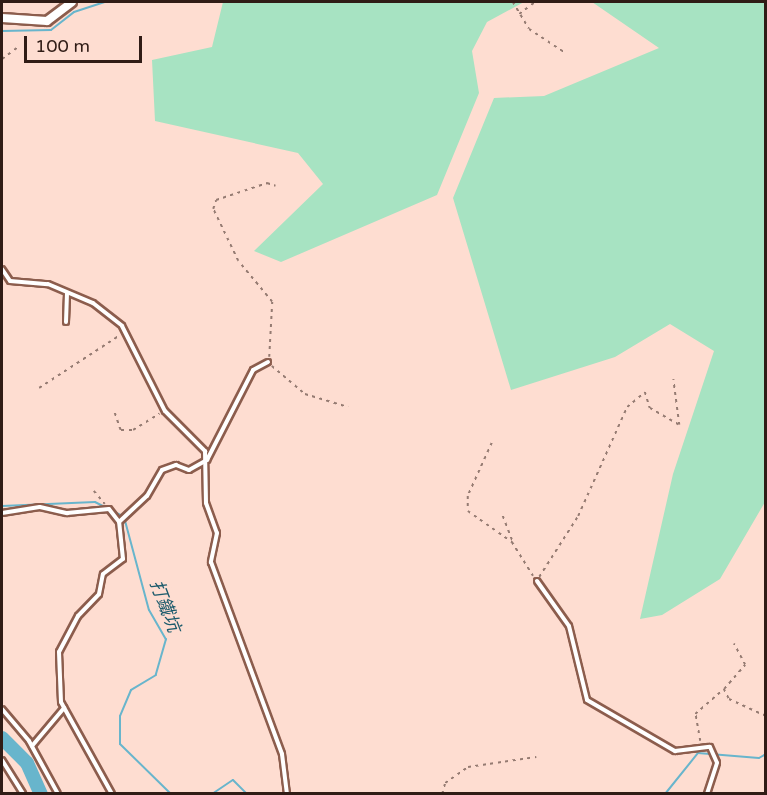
<!DOCTYPE html>
<meta charset="utf-8">
<style>
body{margin:0}
#map{position:relative;width:767px;height:795px;overflow:hidden;background:#feddd1;font-family:"Varela Round","Noto Sans TC",sans-serif}
div>[style]{position:absolute}
.green>*{inset:0;background:#a7e3c2}
.stream>*{height:2px;margin:-1px;padding:0 1px;transform-origin:1px;border-radius:1px;background:#68b5cc}
.river>*{height:14px;margin:-7px;padding:0 7px;transform-origin:7px;border-radius:7px;background:#68b5cc}
.path>*{height:1.5px;margin-top:-0.75px;transform-origin:0;background:repeating-linear-gradient(90deg,#957b72 0 3px,transparent 0 7.5px)}
.roads{filter:drop-shadow(2px 0 #8c5d4d) drop-shadow(-2px 0 #8c5d4d) drop-shadow(0 2px #8c5d4d) drop-shadow(0 -2px #8c5d4d)}
.lane>*{height:4px;margin:-2px;padding:0 2px;transform-origin:2px;border-radius:2px;background:#fff}
.street>*{height:8px;margin:-4px;padding:0 4px;transform-origin:4px;border-radius:4px;background:#fff}
span{translate:-50% -50%;white-space:nowrap;text-align:center;line-height:1.15;-webkit-text-stroke:6px #feddd1;paint-order:stroke}
.water-label{font-size:18px;color:#1d5b6c;font-style:italic}
.frame{position:absolute;inset:0;border:3px solid #301c16;pointer-events:none}
.scale{position:absolute;left:24px;top:36px;width:118px;height:27px;box-sizing:border-box;border:3px solid #301c16;border-top:0;padding-left:8px;font-size:18px;line-height:21px;white-space:nowrap;color:#301c16;-webkit-text-stroke:4px #feddd1;paint-order:stroke}
</style>
<div id="map">
<div class="green">
<i style="clip-path:polygon(223px 2px,524px 2px,487px 22px,472px 51px,479px 93px,437px 195px,281px 262px,254px 251px,323px 184px,298px 153px,155px 121px,152px 60px,212px 47px)"></i>
<i style="clip-path:polygon(592px 2px,765px 2px,765px 502px,720px 579px,662px 615px,640px 619px,673px 474px,714px 351px,670px 324px,615px 357px,511px 390px,453px 198px,494px 98px,544px 96px,659px 48px)"></i>
</div>
<div class="stream">
<i style="left:2px;top:31px;width:49px;rotate:-1.2deg"></i>
<i style="left:51px;top:30px;width:29px;rotate:-38deg"></i>
<i style="left:74px;top:12px;width:33px;rotate:-18deg"></i>
<i style="left:2px;top:506px;width:93px;rotate:-2.5deg"></i>
<i style="left:95px;top:502px;width:33px;rotate:27deg"></i>
<i style="left:124px;top:517px;width:96px;rotate:75deg"></i>
<i style="left:149px;top:610px;width:34px;rotate:60deg"></i>
<i style="left:166px;top:639px;width:37px;rotate:106deg"></i>
<i style="left:156px;top:675px;width:29px;rotate:149deg"></i>
<i style="left:131px;top:690px;width:28px;rotate:113deg"></i>
<i style="left:120px;top:716px;width:28px;rotate:90deg"></i>
<i style="left:120px;top:744px;width:71px;rotate:44.4deg"></i>
<i style="left:212px;top:794px;width:25px;rotate:-34deg"></i>
<i style="left:233px;top:780px;width:20px;rotate:45deg"></i>
<i style="left:665px;top:794px;width:53px;rotate:-51.2deg"></i>
<i style="left:698px;top:753px;width:61px;rotate:4.7deg"></i>
<i style="left:759px;top:758px;width:8px;rotate:-30deg"></i>
</div>
<div class="river">
<i style="left:2px;top:738px;width:35px;rotate:45deg"></i>
<i style="left:27px;top:763px;width:34px;rotate:66deg"></i>
</div>
<div class="path">
<i style="left:513px;top:2px;width:31px;rotate:59deg"></i>
<i style="left:529px;top:29px;width:42px;rotate:33.3deg"></i>
<i style="left:519px;top:14px;width:20px;rotate:-37deg"></i>
<i style="left:2px;top:59px;width:20px;rotate:-37deg"></i>
<i style="left:269px;top:357px;width:55px;rotate:-86.9deg"></i>
<i style="left:272px;top:302px;width:53px;rotate:-129.7deg"></i>
<i style="left:238px;top:261px;width:58px;rotate:-115.7deg"></i>
<i style="left:213px;top:209px;width:9px;rotate:-72deg"></i>
<i style="left:216px;top:200px;width:54px;rotate:-18.4deg"></i>
<i style="left:267px;top:183px;width:9px;rotate:18deg"></i>
<i style="left:272px;top:366px;width:43px;rotate:40.3deg"></i>
<i style="left:305px;top:394px;width:45px;rotate:16.8deg"></i>
<i style="left:39px;top:388px;width:97px;rotate:-33.2deg"></i>
<i style="left:115px;top:413px;width:18px;rotate:71deg"></i>
<i style="left:121px;top:430px;width:12px"></i>
<i style="left:133px;top:430px;width:31px;rotate:-32deg"></i>
<i style="left:492px;top:443px;width:58px;rotate:114.4deg"></i>
<i style="left:468px;top:496px;width:15px;rotate:90deg"></i>
<i style="left:468px;top:511px;width:54px;rotate:35.2deg"></i>
<i style="left:512px;top:542px;width:40px;rotate:58deg"></i>
<i style="left:94px;top:491px;width:17px;rotate:50deg"></i>
<i style="left:503px;top:516px;width:26px;rotate:69deg"></i>
<i style="left:539px;top:577px;width:72px;rotate:-57.4deg"></i>
<i style="left:578px;top:516px;width:120px;rotate:-65.8deg"></i>
<i style="left:627px;top:407px;width:23px;rotate:-40deg"></i>
<i style="left:645px;top:392px;width:17px;rotate:73deg"></i>
<i style="left:650px;top:408px;width:34px;rotate:30deg"></i>
<i style="left:679px;top:425px;width:46px;rotate:-97.4deg"></i>
<i style="left:724px;top:689px;width:32px;rotate:-49deg"></i>
<i style="left:745px;top:665px;width:24px;rotate:-118deg"></i>
<i style="left:700px;top:741px;width:27px;rotate:-100deg"></i>
<i style="left:695px;top:714px;width:38px;rotate:-41deg"></i>
<i style="left:724px;top:689px;width:11px;rotate:63deg"></i>
<i style="left:729px;top:699px;width:41px;rotate:24.7deg"></i>
<i style="left:442px;top:794px;width:11px;rotate:-75deg"></i>
<i style="left:445px;top:783px;width:28px;rotate:-35deg"></i>
<i style="left:468px;top:767px;width:69px;rotate:-8.4deg"></i>
</div>
<div class="roads">
<div class="lane">
<i style="left:2px;top:269px;width:14px;rotate:56deg"></i>
<i style="left:10px;top:281px;width:38px;rotate:5deg"></i>
<i style="left:48px;top:284px;width:49px;rotate:22.9deg"></i>
<i style="left:93px;top:303px;width:37px;rotate:38deg"></i>
<i style="left:122px;top:326px;width:95px;rotate:63.2deg"></i>
<i style="left:165px;top:411px;width:57px;rotate:45deg"></i>
<i style="left:205px;top:451px;width:52px;rotate:88.9deg"></i>
<i style="left:206px;top:503px;width:32px;rotate:70deg"></i>
<i style="left:217px;top:533px;width:30px;rotate:102deg"></i>
<i style="left:211px;top:562px;width:205px;rotate:69.7deg"></i>
<i style="left:282px;top:754px;width:40px;rotate:82.9deg"></i>
<i style="left:66px;top:322px;width:29px;rotate:-88deg"></i>
<i style="left:2px;top:513px;width:38px;rotate:-9deg"></i>
<i style="left:40px;top:507px;width:28px;rotate:13deg"></i>
<i style="left:67px;top:513px;width:42px;rotate:-5.4deg"></i>
<i style="left:109px;top:509px;width:16px;rotate:52deg"></i>
<i style="left:537px;top:581px;width:55px;rotate:54.6deg"></i>
<i style="left:569px;top:626px;width:76px;rotate:76.3deg"></i>
<i style="left:587px;top:700px;width:102px;rotate:30.1deg"></i>
<i style="left:675px;top:751px;width:35px;rotate:-7deg"></i>
<i style="left:710px;top:747px;width:17px;rotate:66deg"></i>
<i style="left:717px;top:763px;width:33px;rotate:108deg"></i>
<i style="left:2px;top:709px;width:42px;rotate:49.8deg"></i>
<i style="left:29px;top:741px;width:60px;rotate:61.3deg"></i>
<i style="left:32px;top:746px;width:50px;rotate:-49.9deg"></i>
<i style="left:2px;top:760px;width:40px;rotate:58deg"></i>
<i style="left:112px;top:794px;width:105px;rotate:-119deg"></i>
<i style="left:61px;top:702px;width:50px;rotate:-92.3deg"></i>
<i style="left:59px;top:652px;width:41px;rotate:-62.2deg"></i>
<i style="left:78px;top:616px;width:30px;rotate:-46deg"></i>
<i style="left:99px;top:594px;width:20px;rotate:-79deg"></i>
<i style="left:103px;top:574px;width:25px;rotate:-37deg"></i>
<i style="left:123px;top:559px;width:37px;rotate:-96deg"></i>
<i style="left:119px;top:522px;width:38px;rotate:-43deg"></i>
<i style="left:147px;top:496px;width:30px;rotate:-60deg"></i>
<i style="left:162px;top:470px;width:15px;rotate:-20deg"></i>
<i style="left:176px;top:465px;width:14px;rotate:21deg"></i>
<i style="left:189px;top:470px;width:21px;rotate:-29deg"></i>
<i style="left:207px;top:460px;width:101px;rotate:-62.9deg"></i>
<i style="left:253px;top:370px;width:17px;rotate:-28deg"></i>
</div>
<div class="street">
<i style="left:2px;top:18px;width:45px;rotate:3.8deg"></i>
<i style="left:47px;top:21px;width:31px;rotate:-37deg"></i>
</div>
</div>
<div class="water-label">
<span style="left:165px;top:606px;rotate:69deg">打鐵坑</span>
</div>
<div class="frame"></div>
<div class="scale">100 m</div>
</div>
